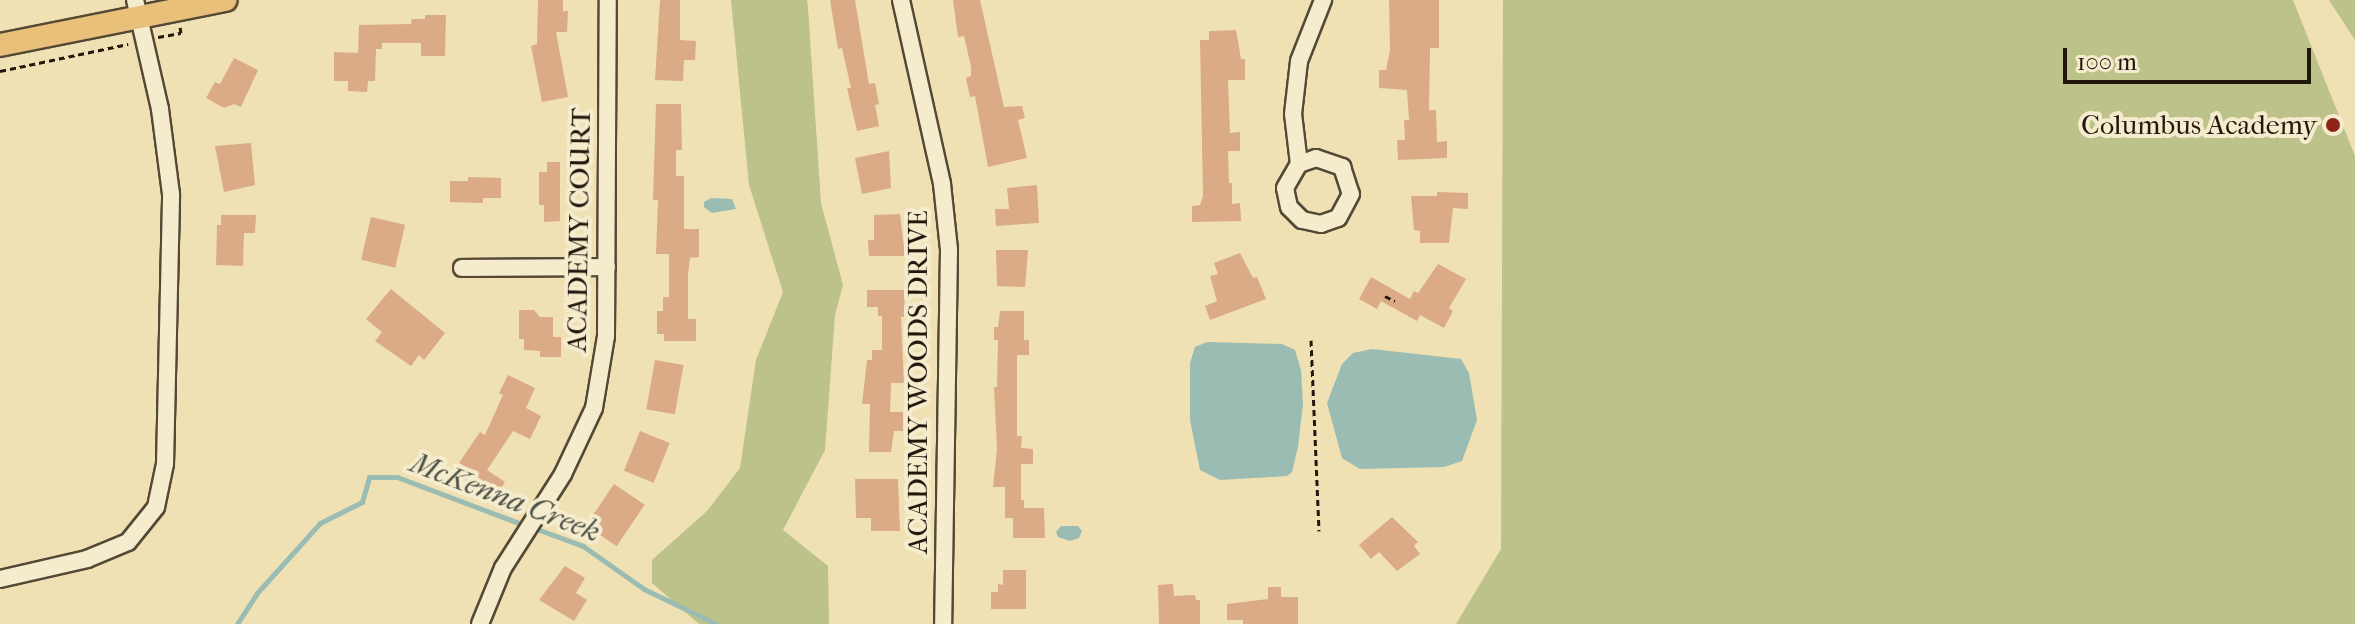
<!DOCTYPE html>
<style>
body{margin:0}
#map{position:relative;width:2355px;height:624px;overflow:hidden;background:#efe1b3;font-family:"IM FELL French Canon",serif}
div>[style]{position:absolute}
.green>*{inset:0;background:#bcc28a}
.water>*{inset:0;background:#9abcb2}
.stream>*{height:5px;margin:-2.5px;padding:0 2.5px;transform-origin:2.5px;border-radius:2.5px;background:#9abcb2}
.building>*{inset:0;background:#dbaa87;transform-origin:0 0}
.path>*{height:3px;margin-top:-1.5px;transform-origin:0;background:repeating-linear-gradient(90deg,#22160d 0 6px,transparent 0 10px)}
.roads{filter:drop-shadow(2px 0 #554936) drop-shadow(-2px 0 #554936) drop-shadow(0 2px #554936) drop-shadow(0 -2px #554936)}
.minor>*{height:16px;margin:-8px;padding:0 8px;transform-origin:8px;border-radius:8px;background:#f5ecce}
.major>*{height:22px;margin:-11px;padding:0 11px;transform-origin:11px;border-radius:11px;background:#e8c07a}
.dots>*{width:22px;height:22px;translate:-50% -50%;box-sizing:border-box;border:4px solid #f5ecce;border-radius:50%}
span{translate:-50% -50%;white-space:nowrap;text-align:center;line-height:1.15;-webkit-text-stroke:8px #f5ecce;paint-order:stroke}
.poi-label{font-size:28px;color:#22160d}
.right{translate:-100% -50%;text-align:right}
.street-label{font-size:28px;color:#22160d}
.water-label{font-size:30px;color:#4c5047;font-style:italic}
.scale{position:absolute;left:2063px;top:48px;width:248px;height:36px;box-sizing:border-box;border:4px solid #22160d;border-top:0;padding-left:10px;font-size:24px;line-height:28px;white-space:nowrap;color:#22160d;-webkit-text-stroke:6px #f5ecce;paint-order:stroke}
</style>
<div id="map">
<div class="green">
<i style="clip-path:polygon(731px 0,807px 0,808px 8px,821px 203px,843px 285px,835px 315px,825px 450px,783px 530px,828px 566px,829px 624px,699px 624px,652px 583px,652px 560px,708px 510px,740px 468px,756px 360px,783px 292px,749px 185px)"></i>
<i style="clip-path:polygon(1503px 0,2293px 0,2355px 156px,2355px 624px,1456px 624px,1501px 549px)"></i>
<i style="clip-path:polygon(2329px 0,2355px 0,2355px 40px)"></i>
</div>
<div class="water">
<i style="clip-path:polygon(711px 198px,732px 199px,736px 209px,712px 213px,704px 207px,704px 202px)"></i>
<i style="clip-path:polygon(1207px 342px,1282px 344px,1295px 350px,1301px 370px,1303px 404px,1298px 447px,1292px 472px,1287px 476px,1220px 480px,1200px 470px,1190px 420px,1190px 363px,1195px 347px)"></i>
<i style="clip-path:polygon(1372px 349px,1461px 359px,1469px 373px,1477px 420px,1462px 461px,1444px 467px,1360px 469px,1342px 458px,1327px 403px,1342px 364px,1353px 353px)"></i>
<i style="clip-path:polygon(1061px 526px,1078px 526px,1082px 531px,1079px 538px,1070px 541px,1058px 537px,1056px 532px)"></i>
</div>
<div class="stream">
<i style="left:534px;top:528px;width:52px;rotate:20.2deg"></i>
<i style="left:583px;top:546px;width:75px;rotate:35.2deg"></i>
<i style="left:644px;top:589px;width:80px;rotate:25.9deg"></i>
<i style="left:237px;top:624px;width:37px;rotate:-57deg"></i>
<i style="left:257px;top:593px;width:94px;rotate:-48deg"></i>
<i style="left:320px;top:523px;width:47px;rotate:-26.6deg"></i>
<i style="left:362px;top:502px;width:26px;rotate:-74deg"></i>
<i style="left:369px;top:477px;width:28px"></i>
<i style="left:397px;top:477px;width:136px;rotate:20.7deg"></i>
</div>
<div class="building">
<i style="clip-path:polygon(538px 0,563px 0,563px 11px,568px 11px,567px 32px,556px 32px,568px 97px,542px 102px,531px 46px,537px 44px)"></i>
<i style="clip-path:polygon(660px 0,680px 0,680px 40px,696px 41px,695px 60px,684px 60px,683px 81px,655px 80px)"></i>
<i style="clip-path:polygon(830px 0,855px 0,869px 84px,875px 83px,879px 104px,875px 105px,879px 126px,857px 131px,847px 88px,851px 88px,842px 48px,838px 49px)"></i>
<i style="clip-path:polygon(953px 0,980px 0,1004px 107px,1022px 106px,1025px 118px,1018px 120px,1027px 158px,988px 167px,975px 96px,970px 97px,966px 78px,971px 76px,971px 67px,964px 36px,958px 37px)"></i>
<i style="clip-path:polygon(1389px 0,1439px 0,1439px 48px,1430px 48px,1429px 110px,1436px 110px,1437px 142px,1447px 141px,1447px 158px,1398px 160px,1397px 140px,1405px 140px,1404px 120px,1409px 120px,1407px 90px,1379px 88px,1379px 70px,1386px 70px,1390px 50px)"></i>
<i style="clip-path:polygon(425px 15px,446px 15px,445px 56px,421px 56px,421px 43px,382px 43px,382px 49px,376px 49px,375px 81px,368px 81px,367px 92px,348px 91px,348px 81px,334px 81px,334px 52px,358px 53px,359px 25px,411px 24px,412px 19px,425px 19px)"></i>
<i style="clip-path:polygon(1236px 30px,1241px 59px,1245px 59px,1245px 80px,1228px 80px,1230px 133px,1240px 132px,1240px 151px,1228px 151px,1229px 183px,1232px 183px,1232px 204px,1240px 203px,1241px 221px,1192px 222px,1192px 206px,1200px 205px,1203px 196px,1200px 40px,1209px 40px,1209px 31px)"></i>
<i style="clip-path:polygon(234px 58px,258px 70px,241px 107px,234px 104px,224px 108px,206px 98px,215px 82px,220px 84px)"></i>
<i style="clip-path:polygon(656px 104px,681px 104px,682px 150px,676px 150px,676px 176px,684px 176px,684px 229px,699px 229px,699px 257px,690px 258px,688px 274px,688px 319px,696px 319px,696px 341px,664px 341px,664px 334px,657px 334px,657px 311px,663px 311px,663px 297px,669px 297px,669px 254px,656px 254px,658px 200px,653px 200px)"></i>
<i style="clip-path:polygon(251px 143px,255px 185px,224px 192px,215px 146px)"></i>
<i style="clip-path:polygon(889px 151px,891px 188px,862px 194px,855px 158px)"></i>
<i style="clip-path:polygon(547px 162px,560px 162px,560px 221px,544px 222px,544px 205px,539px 205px,539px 172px,547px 172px)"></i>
<i style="clip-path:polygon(468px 177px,501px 178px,501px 198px,483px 198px,483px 203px,450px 202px,450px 181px,468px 181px)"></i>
<i style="clip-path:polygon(1037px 185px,1039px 223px,996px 226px,995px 209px,1009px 209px,1007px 188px)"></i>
<i style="clip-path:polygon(1437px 192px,1468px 193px,1468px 209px,1453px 208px,1449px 243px,1420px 243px,1420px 231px,1414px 230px,1411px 196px,1437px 196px)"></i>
<i style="clip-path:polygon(900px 214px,905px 256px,869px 256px,868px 240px,874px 240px,874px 215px)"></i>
<i style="clip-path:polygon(221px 215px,256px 215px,255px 233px,244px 233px,243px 266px,216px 265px,217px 225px,221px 225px)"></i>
<i style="left:371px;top:217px;width:35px;height:44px;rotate:13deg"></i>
<i style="clip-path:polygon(996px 250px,1028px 250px,1025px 287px,997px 286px)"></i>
<i style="clip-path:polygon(1240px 253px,1253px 278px,1257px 277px,1266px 299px,1210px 320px,1205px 306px,1217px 301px,1210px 276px,1218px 274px,1214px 263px)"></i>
<i style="clip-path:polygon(1438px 264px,1466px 279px,1449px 308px,1453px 311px,1444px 328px,1420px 315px,1417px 321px,1381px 301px,1377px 309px,1359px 299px,1371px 277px,1410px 299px,1414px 291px,1418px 293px)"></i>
<i style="clip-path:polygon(391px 289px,445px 333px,424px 360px,419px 355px,411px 366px,375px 341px,382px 332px,366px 319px)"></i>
<i style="clip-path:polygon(867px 290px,905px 290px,904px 317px,901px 317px,904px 383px,891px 383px,890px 412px,903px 412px,903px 431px,894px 431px,891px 452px,869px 452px,870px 404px,862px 404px,867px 360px,872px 360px,872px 350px,882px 350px,882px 316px,878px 316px,878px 307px,867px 307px)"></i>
<i style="clip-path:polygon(519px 310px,534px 310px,540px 317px,553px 317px,553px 337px,561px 337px,561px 357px,540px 357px,540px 351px,524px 350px,524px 339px,519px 339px)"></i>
<i style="clip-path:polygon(1000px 311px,1024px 311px,1024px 340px,1029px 340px,1029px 355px,1017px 355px,1017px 436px,1022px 436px,1021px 448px,1033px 449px,1033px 464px,1021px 464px,1021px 500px,1024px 500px,1024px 508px,1044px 508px,1045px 538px,1013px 538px,1013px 518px,1005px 518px,1005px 487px,993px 487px,997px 449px,994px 387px,997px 387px,998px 340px,994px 340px,994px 327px,998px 327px)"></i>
<i style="left:655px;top:360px;width:29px;height:50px;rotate:10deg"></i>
<i style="clip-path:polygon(508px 375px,535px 388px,526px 408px,541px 416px,530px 439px,513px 431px,487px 470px,505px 482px,494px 499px,456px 475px,463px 465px,459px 463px,480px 432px,485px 435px,503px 395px,499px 393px)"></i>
<i style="left:640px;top:431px;width:32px;height:43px;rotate:22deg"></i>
<i style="clip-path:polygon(855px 479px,898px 479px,900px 531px,871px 531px,871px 518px,856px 518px)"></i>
<i style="left:614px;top:484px;width:37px;height:50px;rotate:34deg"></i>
<i style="clip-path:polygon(1392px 517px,1418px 542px,1414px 546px,1420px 554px,1397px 571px,1379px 552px,1371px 559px,1359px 545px)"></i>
<i style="clip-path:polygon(565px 566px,585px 578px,576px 593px,587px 600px,574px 621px,539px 600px)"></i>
<i style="clip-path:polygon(1003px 570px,1026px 570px,1026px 609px,991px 609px,991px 592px,998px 592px,998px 584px,1003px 585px)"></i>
<i style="clip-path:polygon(1173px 584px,1174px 596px,1195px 595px,1196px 600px,1200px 600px,1200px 624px,1159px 624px,1158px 585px)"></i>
<i style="clip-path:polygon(1268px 587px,1281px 587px,1281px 597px,1298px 597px,1298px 624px,1243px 624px,1243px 620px,1227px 620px,1227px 604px,1268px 599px)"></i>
</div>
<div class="path">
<i style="left:158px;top:37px;width:23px;rotate:-10deg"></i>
<i style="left:181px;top:33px;width:6px;rotate:-99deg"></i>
<i style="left:0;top:71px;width:131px;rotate:-11.9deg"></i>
<i style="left:1385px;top:296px;width:11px;rotate:27deg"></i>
<i style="left:1311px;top:340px;width:191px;rotate:87.6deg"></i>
</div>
<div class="roads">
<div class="minor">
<i style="left:901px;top:0;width:189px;rotate:77.4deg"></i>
<i style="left:942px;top:184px;width:66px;rotate:83.9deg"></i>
<i style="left:949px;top:250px;width:374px;rotate:90.9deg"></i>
<i style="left:1299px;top:164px;width:18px;rotate:-19deg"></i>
<i style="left:1316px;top:158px;width:28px;rotate:19deg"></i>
<i style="left:1342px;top:167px;width:28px;rotate:72deg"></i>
<i style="left:1351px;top:194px;width:27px;rotate:118deg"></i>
<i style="left:1338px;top:218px;width:18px;rotate:161deg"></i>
<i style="left:1321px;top:224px;width:19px;rotate:-168deg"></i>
<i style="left:1302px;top:220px;width:18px;rotate:-135deg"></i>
<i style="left:1289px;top:207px;width:19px;rotate:-102deg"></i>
<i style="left:1285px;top:188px;width:28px;rotate:-60deg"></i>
<i style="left:1299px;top:164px;width:50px;rotate:-96.8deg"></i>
<i style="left:1293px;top:114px;width:53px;rotate:-83.5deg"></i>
<i style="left:1299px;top:61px;width:66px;rotate:-68.5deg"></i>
<i style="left:462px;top:268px;width:145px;rotate:-0.4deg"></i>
<i style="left:0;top:579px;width:89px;rotate:-12.9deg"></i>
<i style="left:87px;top:559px;width:44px;rotate:-22.5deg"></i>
<i style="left:128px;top:542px;width:45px;rotate:-51.3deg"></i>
<i style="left:156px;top:507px;width:44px;rotate:-78.2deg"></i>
<i style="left:165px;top:464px;width:270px;rotate:-88.7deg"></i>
<i style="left:171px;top:194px;width:86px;rotate:-97.4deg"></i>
<i style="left:160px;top:109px;width:112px;rotate:-102.9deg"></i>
<i style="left:480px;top:624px;width:61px;rotate:-67.7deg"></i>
<i style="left:503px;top:568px;width:112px;rotate:-57.4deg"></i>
<i style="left:563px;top:474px;width:73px;rotate:-64.8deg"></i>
<i style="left:594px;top:408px;width:73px;rotate:-80.5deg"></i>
<i style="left:606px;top:336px;width:336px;rotate:-89.7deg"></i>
</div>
<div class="major">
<i style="left:0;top:45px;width:230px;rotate:-11.3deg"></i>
</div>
</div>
<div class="dots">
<i style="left:2333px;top:125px;background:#8f2418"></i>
</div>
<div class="poi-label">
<span class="right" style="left:2317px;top:125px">Columbus Academy</span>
</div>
<div class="street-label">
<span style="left:579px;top:230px;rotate:-89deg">ACADEMY COURT</span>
<span style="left:918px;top:382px;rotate:-90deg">ACADEMY WOODS DRIVE</span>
</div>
<div class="water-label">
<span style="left:505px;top:498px;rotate:21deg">McKenna Creek</span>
</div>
<div class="scale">100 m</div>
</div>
